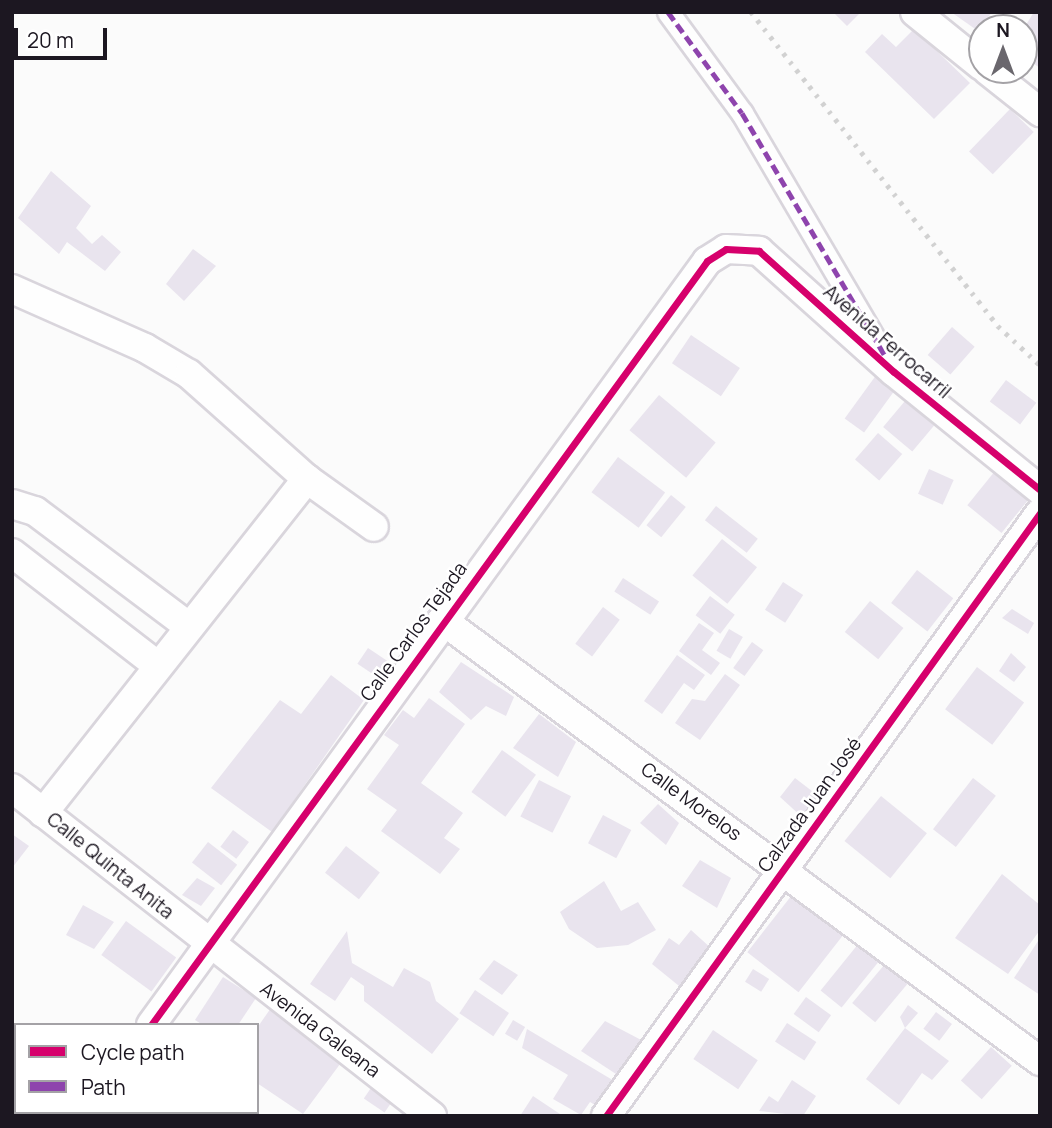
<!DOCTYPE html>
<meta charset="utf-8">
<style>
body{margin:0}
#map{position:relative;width:1052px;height:1128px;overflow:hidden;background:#fbfbfb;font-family:Manrope,sans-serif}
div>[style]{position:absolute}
.building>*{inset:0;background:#e9e4ee;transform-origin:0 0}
.roads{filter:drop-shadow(2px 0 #d9d5dc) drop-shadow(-2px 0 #d9d5dc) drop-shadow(0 2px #d9d5dc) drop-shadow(0 -2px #d9d5dc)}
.pedestrian>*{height:21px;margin:-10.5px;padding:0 10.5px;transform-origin:10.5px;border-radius:10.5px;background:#fefefe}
.minor>*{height:28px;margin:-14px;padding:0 14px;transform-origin:14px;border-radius:14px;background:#fefefe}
.rail>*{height:5px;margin-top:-2.5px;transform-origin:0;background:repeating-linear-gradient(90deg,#d1d1d1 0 3.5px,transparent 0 10.5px)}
.quiet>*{height:5px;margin-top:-2.5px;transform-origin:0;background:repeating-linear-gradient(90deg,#8e44ad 0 10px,transparent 0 15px)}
.cycleway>*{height:7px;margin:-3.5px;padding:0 3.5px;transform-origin:3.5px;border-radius:3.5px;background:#d6006c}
span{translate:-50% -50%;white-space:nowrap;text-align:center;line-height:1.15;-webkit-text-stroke:5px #fff;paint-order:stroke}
.street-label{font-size:19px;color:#1c1721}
.frame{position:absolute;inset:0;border:14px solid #1c1721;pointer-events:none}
.legend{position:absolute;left:14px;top:1023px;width:245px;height:91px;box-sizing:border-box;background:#fff;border:2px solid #a4a2a6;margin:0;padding:9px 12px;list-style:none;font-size:21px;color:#1c1721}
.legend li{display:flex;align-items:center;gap:14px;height:35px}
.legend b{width:35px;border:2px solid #a4a2a6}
.north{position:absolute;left:968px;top:14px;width:70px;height:70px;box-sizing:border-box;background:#fff;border:2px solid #a4a2a6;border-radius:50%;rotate:0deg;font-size:19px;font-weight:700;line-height:28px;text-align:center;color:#1c1721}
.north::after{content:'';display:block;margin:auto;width:24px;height:32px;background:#6a676d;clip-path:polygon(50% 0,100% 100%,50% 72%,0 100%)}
.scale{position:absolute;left:14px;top:28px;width:93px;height:32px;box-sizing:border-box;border:4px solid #1c1721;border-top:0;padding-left:9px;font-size:21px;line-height:24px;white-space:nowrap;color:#1c1721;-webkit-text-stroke:5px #fff;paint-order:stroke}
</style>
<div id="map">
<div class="building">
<i style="clip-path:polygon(833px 12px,861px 12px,847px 26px)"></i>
<i style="clip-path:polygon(951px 12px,992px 12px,978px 31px)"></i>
<i style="clip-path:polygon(1034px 12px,1040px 12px,1040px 68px,1024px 57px,1024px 28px)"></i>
<i style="clip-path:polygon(914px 29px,970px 83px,934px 119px,865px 52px,882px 34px,896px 47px)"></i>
<i style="left:1010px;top:109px;width:33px;height:59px;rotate:44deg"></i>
<i style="clip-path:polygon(51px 171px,91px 206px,76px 228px,92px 244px,102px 235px,121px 252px,105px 271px,67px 242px,59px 254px,18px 218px)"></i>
<i style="clip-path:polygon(193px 249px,216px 266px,184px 301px,166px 284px)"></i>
<i style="left:952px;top:327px;width:30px;height:37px;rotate:41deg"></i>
<i style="left:691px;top:335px;width:59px;height:34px;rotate:34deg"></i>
<i style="left:877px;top:374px;width:24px;height:55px;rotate:36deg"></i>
<i style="left:1006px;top:380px;width:38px;height:27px;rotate:37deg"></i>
<i style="left:659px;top:395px;width:74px;height:46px;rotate:40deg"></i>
<i style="left:905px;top:401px;width:38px;height:34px;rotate:40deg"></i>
<i style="left:878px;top:433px;width:32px;height:35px;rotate:41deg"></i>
<i style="left:618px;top:457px;width:59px;height:44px;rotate:37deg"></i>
<i style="left:929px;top:469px;width:27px;height:27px;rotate:24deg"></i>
<i style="left:995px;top:471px;width:44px;height:44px;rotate:39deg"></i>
<i style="left:671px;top:495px;width:19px;height:39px;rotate:39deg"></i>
<i style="left:716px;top:506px;width:53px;height:18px;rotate:38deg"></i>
<i style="left:722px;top:539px;width:45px;height:47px;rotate:39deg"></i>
<i style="left:917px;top:570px;width:46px;height:42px;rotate:38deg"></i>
<i style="left:623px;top:578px;width:43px;height:16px;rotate:33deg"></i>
<i style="left:783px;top:582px;width:24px;height:33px;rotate:33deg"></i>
<i style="left:710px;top:596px;width:31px;height:24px;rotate:37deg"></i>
<i style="left:870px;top:601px;width:43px;height:40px;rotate:39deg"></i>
<i style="left:603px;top:607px;width:21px;height:46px;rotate:37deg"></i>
<i style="clip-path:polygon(1012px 609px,1034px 623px,1028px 634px,1002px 618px)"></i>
<i style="clip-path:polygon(699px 623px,714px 633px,702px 650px,720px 663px,711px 675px,679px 651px)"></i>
<i style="left:729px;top:629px;width:16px;height:25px;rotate:30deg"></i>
<i style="left:752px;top:642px;width:14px;height:32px;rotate:36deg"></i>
<i style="left:368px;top:648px;width:23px;height:19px;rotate:34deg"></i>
<i style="clip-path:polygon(1011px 653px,1026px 667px,1014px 682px,999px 671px)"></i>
<i style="clip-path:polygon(677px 655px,705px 675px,694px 690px,684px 683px,662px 714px,644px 701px)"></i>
<i style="clip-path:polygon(461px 662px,514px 697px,506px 716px,486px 706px,471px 720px,439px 692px)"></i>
<i style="left:977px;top:667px;width:59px;height:53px;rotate:37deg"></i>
<i style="clip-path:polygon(725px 674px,740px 685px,700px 740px,675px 723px,692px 699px,705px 701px)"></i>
<i style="clip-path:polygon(331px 675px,364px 700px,272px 832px,211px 788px,280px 700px,301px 714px)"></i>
<i style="clip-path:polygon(429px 698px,465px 724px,421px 783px,463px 813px,444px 838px,460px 849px,440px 874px,381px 831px,397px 810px,367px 789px,399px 745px,384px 735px,403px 710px,414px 718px)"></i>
<i style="clip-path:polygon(539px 714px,576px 742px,558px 777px,513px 748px)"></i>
<i style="left:502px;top:750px;width:42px;height:52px;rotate:36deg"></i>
<i style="clip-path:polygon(795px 778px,821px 798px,803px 818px,780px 797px)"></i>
<i style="left:973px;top:778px;width:29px;height:65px;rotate:38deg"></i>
<i style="left:539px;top:780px;width:36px;height:41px;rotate:27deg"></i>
<i style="left:881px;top:796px;width:59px;height:58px;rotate:39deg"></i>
<i style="clip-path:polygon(658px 804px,679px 823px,666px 845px,640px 823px)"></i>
<i style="left:603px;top:815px;width:32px;height:32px;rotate:28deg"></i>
<i style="left:233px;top:830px;width:20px;height:21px;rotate:37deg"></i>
<i style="clip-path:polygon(12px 834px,29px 846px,12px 868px)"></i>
<i style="left:208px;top:842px;width:37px;height:26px;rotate:38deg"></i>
<i style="left:346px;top:846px;width:43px;height:34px;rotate:38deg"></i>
<i style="clip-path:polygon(700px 860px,731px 878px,717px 908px,682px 886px)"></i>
<i style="clip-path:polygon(1002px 874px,1040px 905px,1040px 930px,1008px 974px,955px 938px)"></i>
<i style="clip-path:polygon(197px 878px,215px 888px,201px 906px,182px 895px)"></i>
<i style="clip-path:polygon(604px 881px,621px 911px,638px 902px,656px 930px,628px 945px,597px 948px,569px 929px,560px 912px)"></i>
<i style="left:799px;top:886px;width:65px;height:84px;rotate:38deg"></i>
<i style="clip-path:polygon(83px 905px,114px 922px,94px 949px,66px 935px)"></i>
<i style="left:126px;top:921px;width:62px;height:42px;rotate:36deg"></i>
<i style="clip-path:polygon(691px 930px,712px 949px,684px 990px,652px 964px,669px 938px,679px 945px)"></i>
<i style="clip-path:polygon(347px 931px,352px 963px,393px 987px,404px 968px,430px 982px,436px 1001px,459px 1019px,432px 1054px,364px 1001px,364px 986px,351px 977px,335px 1001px,310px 984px)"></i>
<i style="clip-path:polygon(1040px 938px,1040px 995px,1014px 978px)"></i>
<i style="left:859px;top:943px;width:27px;height:61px;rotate:39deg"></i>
<i style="clip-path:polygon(494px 960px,518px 975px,502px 995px,479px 979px)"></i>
<i style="left:885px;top:964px;width:30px;height:51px;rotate:40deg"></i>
<i style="left:753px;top:969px;width:19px;height:15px;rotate:32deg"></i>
<i style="clip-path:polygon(223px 977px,256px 998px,238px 1025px,203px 1025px,195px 1020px)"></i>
<i style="left:475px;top:990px;width:41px;height:28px;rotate:34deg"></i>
<i style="left:806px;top:997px;width:31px;height:21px;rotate:36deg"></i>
<i style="clip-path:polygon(273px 1005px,346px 1056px,303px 1114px,257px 1083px,257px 1028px)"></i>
<i style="clip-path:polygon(908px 1005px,918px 1013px,905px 1028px,949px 1061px,932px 1080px,922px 1073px,899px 1105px,866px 1079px,905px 1028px,900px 1017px)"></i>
<i style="left:936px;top:1012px;width:20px;height:21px;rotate:37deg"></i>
<i style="left:513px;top:1020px;width:14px;height:16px;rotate:30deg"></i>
<i style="clip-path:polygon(605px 1021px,645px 1042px,619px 1076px,581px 1051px)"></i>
<i style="left:787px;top:1023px;width:35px;height:22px;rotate:33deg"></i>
<i style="clip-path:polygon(527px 1029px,621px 1085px,605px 1111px,590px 1102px,581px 1115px,553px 1099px,568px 1075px,522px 1048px)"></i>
<i style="left:713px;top:1030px;width:54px;height:35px;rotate:34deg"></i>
<i style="left:991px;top:1047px;width:28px;height:45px;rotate:42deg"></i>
<i style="clip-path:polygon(792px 1080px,816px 1096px,803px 1116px,759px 1111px,769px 1096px,778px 1102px)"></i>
<i style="left:375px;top:1082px;width:25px;height:20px;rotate:34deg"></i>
<i style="clip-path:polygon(533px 1096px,563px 1116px,520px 1116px)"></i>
</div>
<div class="roads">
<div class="pedestrian">
<i style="left:668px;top:12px;width:125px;rotate:53.8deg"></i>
<i style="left:742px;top:113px;width:281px;rotate:59.6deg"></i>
</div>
<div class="minor">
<i style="left:915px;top:12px;width:86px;rotate:38.9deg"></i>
<i style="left:987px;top:70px;width:68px;rotate:38.4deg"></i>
<i style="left:12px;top:289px;width:145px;rotate:23.9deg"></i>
<i style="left:145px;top:348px;width:51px;rotate:30.6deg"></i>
<i style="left:189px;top:374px;width:158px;rotate:41.7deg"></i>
<i style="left:307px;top:479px;width:82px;rotate:35.6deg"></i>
<i style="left:12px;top:504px;width:24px;rotate:17deg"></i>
<i style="left:35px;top:511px;width:191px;rotate:36.9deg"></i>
<i style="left:12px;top:553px;width:183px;rotate:37.7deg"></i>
<i style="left:442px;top:620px;width:743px;rotate:36.41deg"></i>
<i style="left:12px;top:788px;width:533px;rotate:37.99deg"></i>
<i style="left:43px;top:813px;width:426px;rotate:-51.7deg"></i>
<i style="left:151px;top:1025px;width:945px;rotate:-53.95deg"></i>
<i style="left:707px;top:261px;width:22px;rotate:-32deg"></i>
<i style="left:726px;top:249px;width:33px;rotate:3deg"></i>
<i style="left:759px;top:251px;width:181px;rotate:41.9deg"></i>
<i style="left:894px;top:372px;width:188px;rotate:38.9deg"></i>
<i style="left:87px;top:1116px;width:5px;rotate:-53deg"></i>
<i style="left:606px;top:1116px;width:743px;rotate:-54.26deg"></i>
</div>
</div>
<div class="rail">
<i style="left:751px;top:12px;width:400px;rotate:51.8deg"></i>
<i style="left:998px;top:326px;width:57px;rotate:42.9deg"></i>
</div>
<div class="quiet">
<i style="left:668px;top:12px;width:125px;rotate:53.8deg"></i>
<i style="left:742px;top:113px;width:282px;rotate:59.5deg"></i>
</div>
<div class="cycleway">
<i style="left:151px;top:1025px;width:945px;rotate:-53.95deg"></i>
<i style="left:707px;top:261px;width:22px;rotate:-32deg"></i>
<i style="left:726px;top:249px;width:33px;rotate:3deg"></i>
<i style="left:759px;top:251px;width:181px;rotate:41.9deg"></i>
<i style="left:894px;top:372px;width:188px;rotate:38.9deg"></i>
<i style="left:606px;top:1116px;width:743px;rotate:-54.26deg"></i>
</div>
<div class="street-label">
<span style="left:887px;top:342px;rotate:41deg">Avenida Ferrocarril</span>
<span style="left:414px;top:632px;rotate:-54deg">Calle Carlos Tejada</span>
<span style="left:691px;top:802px;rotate:36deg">Calle Morelos</span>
<span style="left:810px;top:805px;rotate:-54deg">Calzada Juan José</span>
<span style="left:110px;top:866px;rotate:39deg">Calle Quinta Anita</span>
<span style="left:320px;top:1030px;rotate:37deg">Avenida Galeana</span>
</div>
<div class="frame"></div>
<ul class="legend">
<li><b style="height:9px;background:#d6006c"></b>Cycle path</li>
<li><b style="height:9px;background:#8e44ad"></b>Path</li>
</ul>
<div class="north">N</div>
<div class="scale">20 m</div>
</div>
